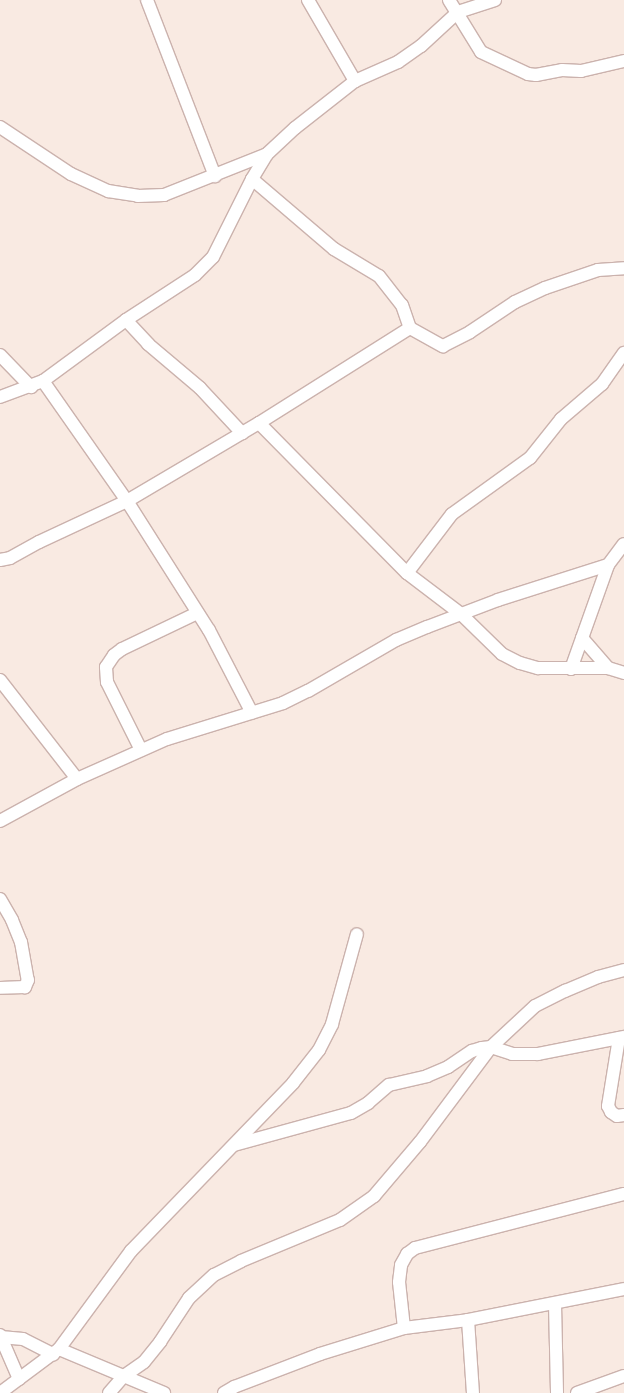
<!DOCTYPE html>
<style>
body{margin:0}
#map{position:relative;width:624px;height:1393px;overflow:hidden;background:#f9eae2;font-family:Arial,sans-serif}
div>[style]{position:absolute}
.roads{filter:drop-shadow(1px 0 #cbb2ad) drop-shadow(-1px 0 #cbb2ad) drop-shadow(0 1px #cbb2ad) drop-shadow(0 -1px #cbb2ad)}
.minor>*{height:12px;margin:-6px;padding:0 6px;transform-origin:6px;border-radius:6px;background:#fff}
span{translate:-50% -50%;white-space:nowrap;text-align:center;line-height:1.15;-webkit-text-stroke:4px #fdeee7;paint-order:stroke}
</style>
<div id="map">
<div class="roads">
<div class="minor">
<i style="left:147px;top:0;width:189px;rotate:68.9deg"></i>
<i style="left:308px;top:0;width:94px;rotate:59.9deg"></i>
<i style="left:449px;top:0;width:61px;rotate:58.4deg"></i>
<i style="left:481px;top:52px;width:52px;rotate:25.1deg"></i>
<i style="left:528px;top:74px;width:8px;rotate:7deg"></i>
<i style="left:536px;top:75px;width:26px;rotate:-11deg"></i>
<i style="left:562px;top:70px;width:19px;rotate:3deg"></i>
<i style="left:581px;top:71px;width:44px;rotate:-13.1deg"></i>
<i style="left:0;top:127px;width:85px;rotate:33.5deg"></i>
<i style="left:71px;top:174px;width:41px;rotate:24.7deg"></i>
<i style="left:108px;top:191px;width:30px;rotate:9deg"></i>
<i style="left:138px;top:196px;width:26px;rotate:-2deg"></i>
<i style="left:164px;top:195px;width:111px;rotate:-21.7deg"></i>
<i style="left:252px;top:179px;width:108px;rotate:40.5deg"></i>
<i style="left:334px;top:249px;width:52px;rotate:31deg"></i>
<i style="left:379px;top:276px;width:37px;rotate:52deg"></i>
<i style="left:402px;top:305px;width:24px;rotate:71deg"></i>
<i style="left:126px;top:320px;width:33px;rotate:47deg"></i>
<i style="left:148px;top:344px;width:68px;rotate:40.2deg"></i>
<i style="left:200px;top:388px;width:62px;rotate:47deg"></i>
<i style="left:0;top:355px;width:45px;rotate:45.9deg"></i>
<i style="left:43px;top:381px;width:146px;rotate:55deg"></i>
<i style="left:127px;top:501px;width:153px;rotate:57.6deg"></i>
<i style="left:209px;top:630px;width:93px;rotate:62.6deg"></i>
<i style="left:0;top:397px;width:46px;rotate:-20.4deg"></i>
<i style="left:43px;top:381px;width:103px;rotate:-36.3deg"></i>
<i style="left:126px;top:320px;width:82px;rotate:-33.1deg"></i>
<i style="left:195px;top:275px;width:25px;rotate:-45deg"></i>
<i style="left:213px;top:257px;width:87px;rotate:-63.4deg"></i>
<i style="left:252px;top:179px;width:29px;rotate:-59deg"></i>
<i style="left:267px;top:154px;width:38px;rotate:-43deg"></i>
<i style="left:295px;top:128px;width:76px;rotate:-38.1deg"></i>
<i style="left:355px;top:81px;width:47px;rotate:-23.8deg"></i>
<i style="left:398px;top:62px;width:28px;rotate:-35deg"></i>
<i style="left:421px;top:46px;width:50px;rotate:-42.6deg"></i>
<i style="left:458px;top:12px;width:39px;rotate:-18deg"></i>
<i style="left:259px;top:423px;width:211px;rotate:45.4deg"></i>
<i style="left:407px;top:573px;width:68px;rotate:37.2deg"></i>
<i style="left:461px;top:614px;width:57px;rotate:44.3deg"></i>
<i style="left:502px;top:654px;width:20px;rotate:27deg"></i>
<i style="left:520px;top:663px;width:19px;rotate:16deg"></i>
<i style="left:538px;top:668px;width:70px"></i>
<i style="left:608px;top:668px;width:17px;rotate:17deg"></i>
<i style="left:0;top:560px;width:10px;rotate:-11deg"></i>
<i style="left:10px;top:558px;width:33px;rotate:-29deg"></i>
<i style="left:39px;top:542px;width:97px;rotate:-25deg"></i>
<i style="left:127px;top:501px;width:153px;rotate:-30.6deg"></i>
<i style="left:259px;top:423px;width:178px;rotate:-32.2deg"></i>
<i style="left:410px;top:328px;width:38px;rotate:29deg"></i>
<i style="left:443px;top:346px;width:30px;rotate:-27deg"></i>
<i style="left:470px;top:332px;width:54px;rotate:-33.7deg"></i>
<i style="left:515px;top:302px;width:33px;rotate:-25deg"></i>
<i style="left:545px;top:288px;width:56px;rotate:-18.8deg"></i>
<i style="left:598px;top:270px;width:26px;rotate:-4deg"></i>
<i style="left:407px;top:573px;width:74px;rotate:-52.7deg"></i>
<i style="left:452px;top:514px;width:96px;rotate:-35.7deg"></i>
<i style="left:530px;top:458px;width:50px;rotate:-51.5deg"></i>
<i style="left:561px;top:419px;width:54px;rotate:-40.5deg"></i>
<i style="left:602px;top:384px;width:38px;rotate:-55deg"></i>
<i style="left:582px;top:638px;width:40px;rotate:49deg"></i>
<i style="left:571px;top:669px;width:110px;rotate:-70.4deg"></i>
<i style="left:608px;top:565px;width:26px;rotate:-53deg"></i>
<i style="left:0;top:680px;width:125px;rotate:52.1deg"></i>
<i style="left:141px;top:750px;width:76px;rotate:-116.6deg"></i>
<i style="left:107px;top:682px;width:15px;rotate:-94deg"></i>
<i style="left:106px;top:667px;width:14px;rotate:-56deg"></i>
<i style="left:114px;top:655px;width:10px;rotate:-37deg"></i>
<i style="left:122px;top:649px;width:83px;rotate:-25.6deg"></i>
<i style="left:0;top:821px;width:88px;rotate:-28.6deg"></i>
<i style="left:77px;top:779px;width:98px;rotate:-24deg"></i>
<i style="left:167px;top:739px;width:121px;rotate:-17.2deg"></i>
<i style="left:283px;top:703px;width:28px;rotate:-26deg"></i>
<i style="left:308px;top:691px;width:102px;rotate:-30.1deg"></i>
<i style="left:396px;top:640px;width:34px;rotate:-23deg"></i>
<i style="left:427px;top:627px;width:76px;rotate:-20.8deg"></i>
<i style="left:498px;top:600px;width:115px;rotate:-17.7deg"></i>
<i style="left:0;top:899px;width:24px;rotate:60deg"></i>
<i style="left:12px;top:920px;width:24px;rotate:68deg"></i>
<i style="left:21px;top:942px;width:39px;rotate:80deg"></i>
<i style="left:28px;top:980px;width:8px;rotate:113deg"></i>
<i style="left:25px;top:987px;width:25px;rotate:178deg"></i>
<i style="left:619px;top:1038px;width:69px;rotate:99.2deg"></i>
<i style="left:608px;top:1106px;width:7px;rotate:63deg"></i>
<i style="left:611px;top:1112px;width:7px;rotate:34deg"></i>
<i style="left:617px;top:1116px;width:7px;rotate:-8deg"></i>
<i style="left:234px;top:1145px;width:121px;rotate:-15.3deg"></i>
<i style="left:351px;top:1113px;width:20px;rotate:-30deg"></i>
<i style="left:368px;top:1103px;width:28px;rotate:-41deg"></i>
<i style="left:389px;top:1085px;width:39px;rotate:-13deg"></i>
<i style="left:427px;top:1076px;width:23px;rotate:-23deg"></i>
<i style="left:448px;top:1067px;width:29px;rotate:-34deg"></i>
<i style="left:472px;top:1051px;width:10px;rotate:-17deg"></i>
<i style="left:482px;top:1048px;width:9px;rotate:-6deg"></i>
<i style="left:491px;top:1047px;width:22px;rotate:18deg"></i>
<i style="left:512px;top:1054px;width:26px"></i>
<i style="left:538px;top:1054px;width:88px;rotate:-11.2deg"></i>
<i style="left:555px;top:1304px;width:89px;rotate:88.7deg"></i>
<i style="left:468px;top:1320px;width:73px;rotate:86.1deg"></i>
<i style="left:404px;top:1328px;width:46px;rotate:-96.2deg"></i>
<i style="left:399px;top:1282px;width:17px;rotate:-83deg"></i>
<i style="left:401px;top:1265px;width:13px;rotate:-61deg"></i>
<i style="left:407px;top:1254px;width:10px;rotate:-37deg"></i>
<i style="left:415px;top:1248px;width:216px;rotate:-14.5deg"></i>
<i style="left:0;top:1335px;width:48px;rotate:66.6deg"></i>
<i style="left:1px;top:1337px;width:22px;rotate:5deg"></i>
<i style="left:23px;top:1339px;width:34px;rotate:27deg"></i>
<i style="left:59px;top:1349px;width:114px;rotate:22.7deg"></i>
<i style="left:0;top:1393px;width:74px;rotate:-36.7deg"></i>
<i style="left:59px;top:1349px;width:122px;rotate:-53.7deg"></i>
<i style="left:131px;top:1251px;width:233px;rotate:-46deg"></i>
<i style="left:293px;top:1083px;width:42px;rotate:-51.8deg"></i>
<i style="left:319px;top:1050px;width:29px;rotate:-63deg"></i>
<i style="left:332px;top:1024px;width:93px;rotate:-74.5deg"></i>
<i style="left:109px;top:1393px;width:23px;rotate:-49deg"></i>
<i style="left:124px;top:1376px;width:24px;rotate:-35deg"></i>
<i style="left:144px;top:1362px;width:26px;rotate:-51deg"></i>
<i style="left:160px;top:1342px;width:53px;rotate:-56.6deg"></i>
<i style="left:189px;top:1298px;width:34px;rotate:-43deg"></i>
<i style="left:214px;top:1275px;width:30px;rotate:-27deg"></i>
<i style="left:241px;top:1261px;width:107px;rotate:-22.5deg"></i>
<i style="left:340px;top:1220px;width:42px;rotate:-35.2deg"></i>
<i style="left:374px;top:1196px;width:71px;rotate:-49.6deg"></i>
<i style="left:420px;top:1142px;width:119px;rotate:-53.2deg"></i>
<i style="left:491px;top:1047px;width:60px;rotate:-43deg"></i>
<i style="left:535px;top:1006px;width:34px;rotate:-27deg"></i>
<i style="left:565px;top:991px;width:36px;rotate:-23deg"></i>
<i style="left:598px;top:977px;width:27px;rotate:-15deg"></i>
<i style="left:224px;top:1393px;width:12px;rotate:-31deg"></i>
<i style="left:234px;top:1387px;width:92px;rotate:-21deg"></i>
<i style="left:320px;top:1354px;width:88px;rotate:-17.2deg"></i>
<i style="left:404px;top:1328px;width:64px;rotate:-7.1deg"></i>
<i style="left:468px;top:1320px;width:159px;rotate:-11.2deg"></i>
<i style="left:577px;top:1393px;width:50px;rotate:-19.9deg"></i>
</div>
</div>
</div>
